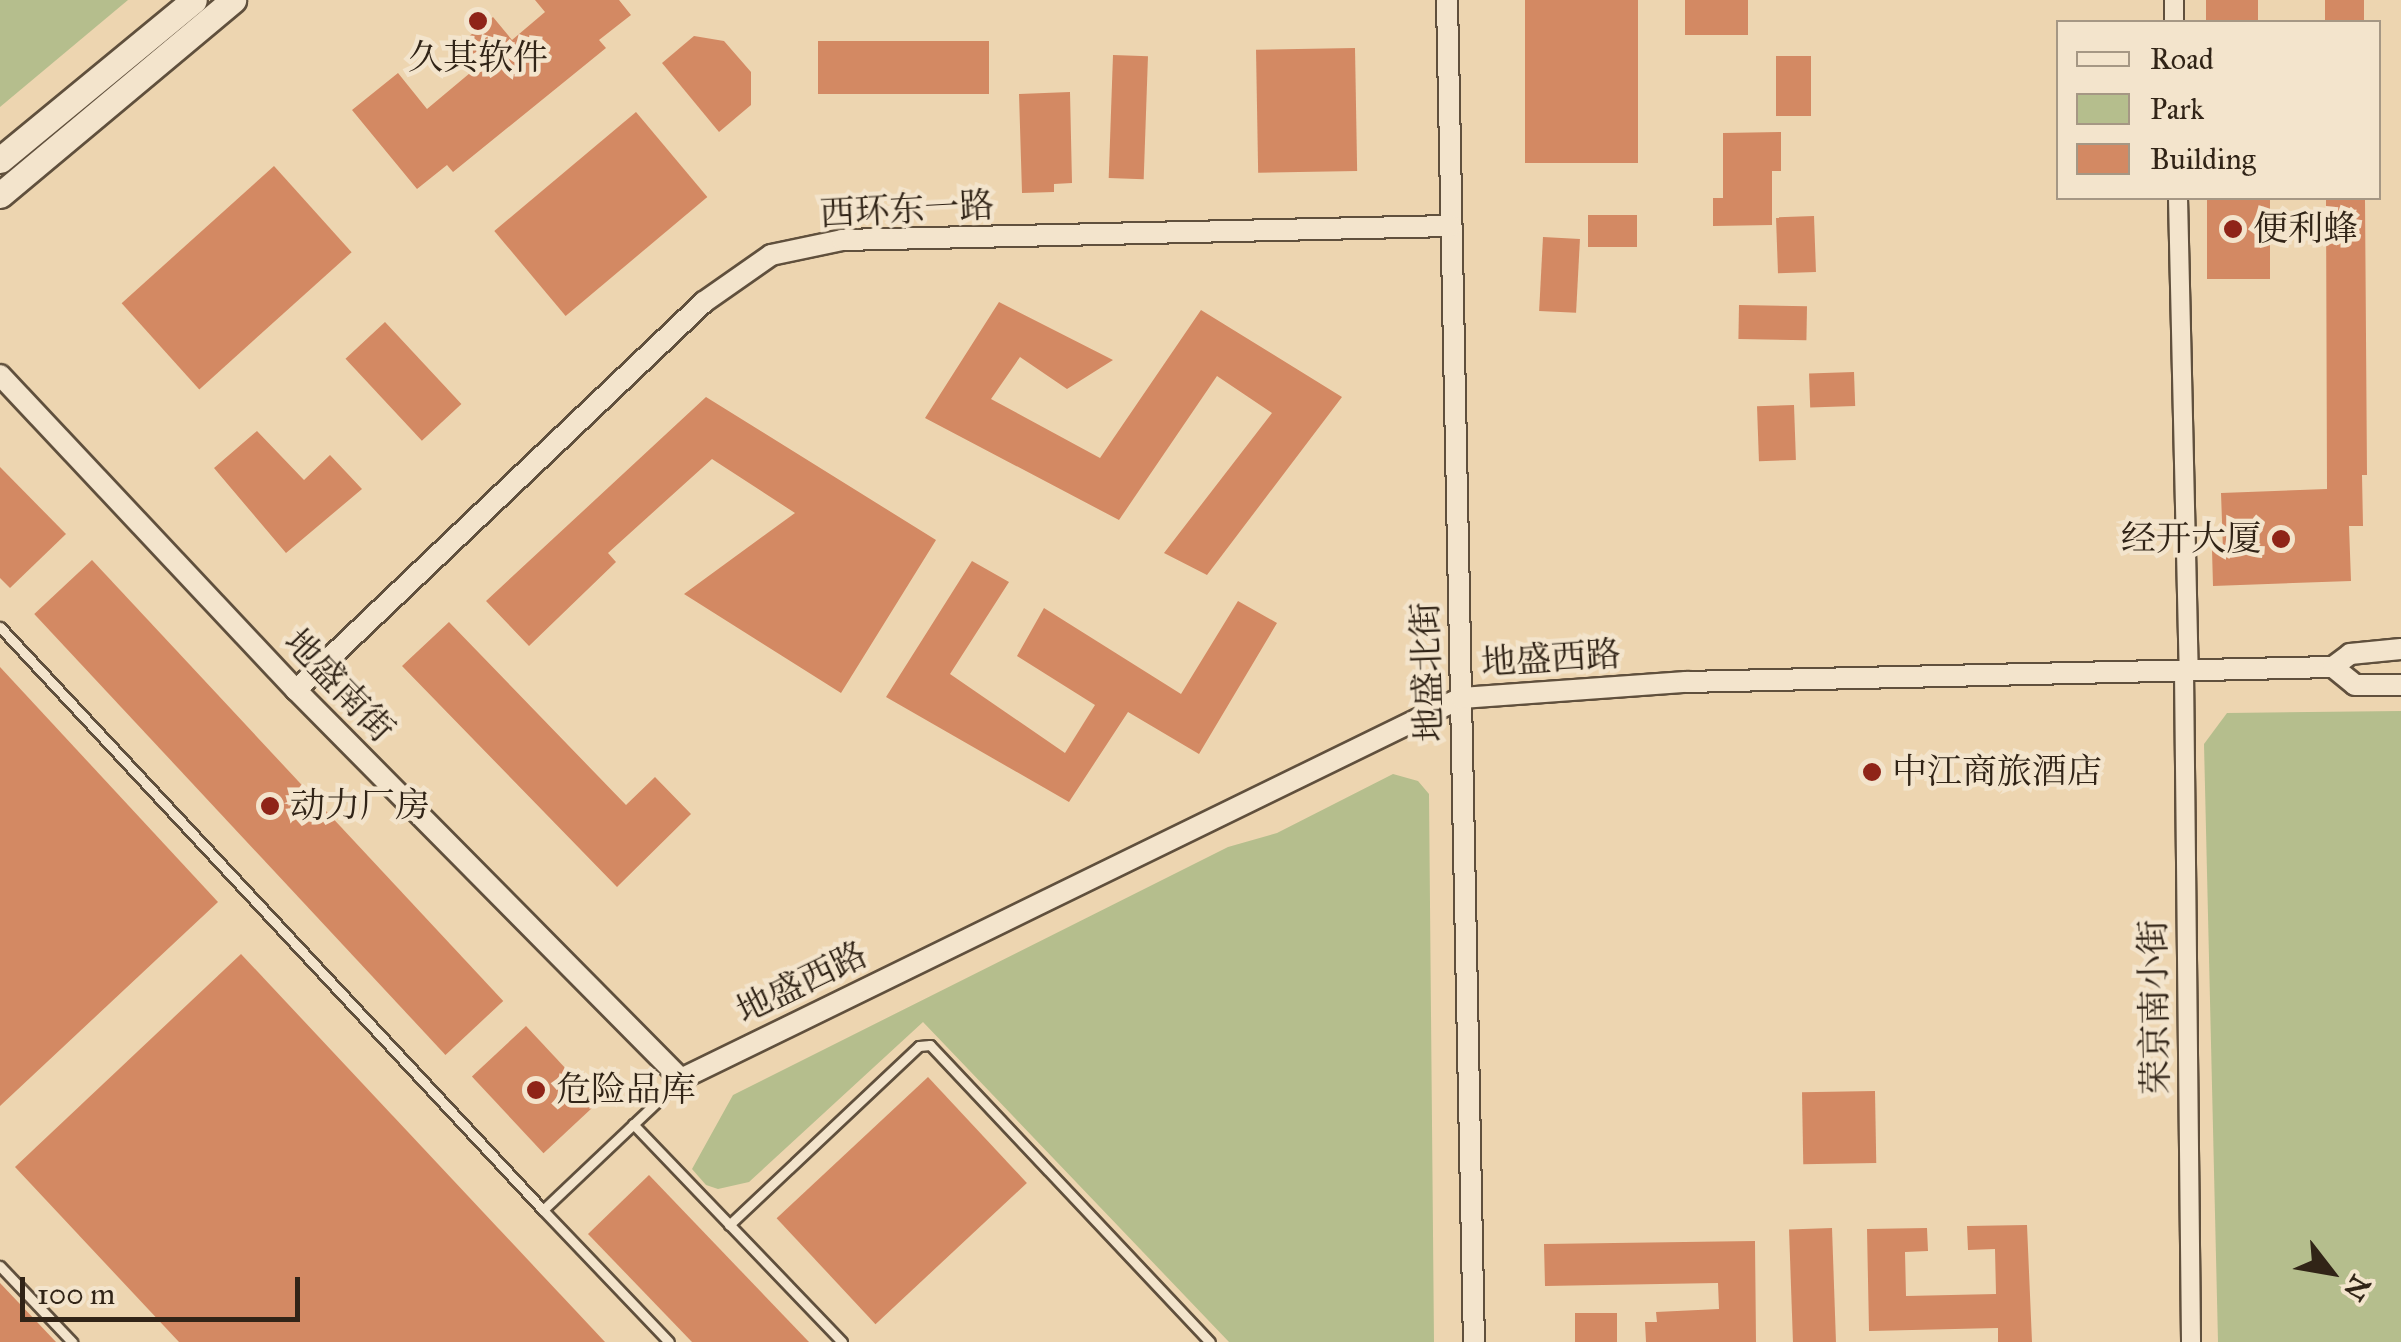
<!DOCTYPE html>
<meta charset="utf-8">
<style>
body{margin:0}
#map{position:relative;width:2401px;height:1342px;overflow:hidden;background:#edd5b0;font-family:"IM FELL Great Primer","Noto Serif SC",serif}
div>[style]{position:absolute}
.green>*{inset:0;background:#b5be8d}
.building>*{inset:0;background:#d38963;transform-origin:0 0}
.roads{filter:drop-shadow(2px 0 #60503d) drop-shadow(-2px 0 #60503d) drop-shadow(0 2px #60503d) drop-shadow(0 -2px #60503d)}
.service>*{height:9px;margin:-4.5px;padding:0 4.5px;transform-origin:4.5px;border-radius:4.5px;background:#f3e4cc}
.minor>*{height:18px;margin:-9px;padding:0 9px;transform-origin:9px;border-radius:9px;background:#f3e4cc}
.tertiary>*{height:20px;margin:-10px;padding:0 10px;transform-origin:10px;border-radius:10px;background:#f3e4cc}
.secondary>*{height:25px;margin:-12.5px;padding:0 12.5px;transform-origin:12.5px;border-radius:12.5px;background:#f3e4cc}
.dots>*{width:28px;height:28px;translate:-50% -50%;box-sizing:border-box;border:5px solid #f3e4cc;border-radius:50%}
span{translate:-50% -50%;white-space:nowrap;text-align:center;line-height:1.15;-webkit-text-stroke:9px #f3e4cc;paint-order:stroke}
.poi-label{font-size:35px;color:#312417}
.left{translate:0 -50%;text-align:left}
.right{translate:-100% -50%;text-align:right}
.street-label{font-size:35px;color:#312417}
.legend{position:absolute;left:2056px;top:20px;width:325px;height:180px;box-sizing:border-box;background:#f3e4cc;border:2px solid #a59784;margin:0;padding:12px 18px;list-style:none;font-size:30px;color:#312417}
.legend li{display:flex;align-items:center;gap:20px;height:50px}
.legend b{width:50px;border:2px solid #a59784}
.north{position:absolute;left:2281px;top:1222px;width:100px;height:100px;-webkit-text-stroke:8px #f3e4cc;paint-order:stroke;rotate:121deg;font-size:28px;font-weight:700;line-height:40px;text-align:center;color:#312417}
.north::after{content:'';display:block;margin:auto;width:35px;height:45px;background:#312417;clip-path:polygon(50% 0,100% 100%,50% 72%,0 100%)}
.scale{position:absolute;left:20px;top:1277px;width:280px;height:45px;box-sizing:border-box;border:5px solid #312417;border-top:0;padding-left:12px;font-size:30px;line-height:35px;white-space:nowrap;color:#312417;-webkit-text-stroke:8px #f3e4cc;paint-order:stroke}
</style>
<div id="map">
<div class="green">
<i style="clip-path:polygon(0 0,128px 0,0 107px)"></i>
<i style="clip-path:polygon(2401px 711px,2401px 1342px,2218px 1342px,2204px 744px,2227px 713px)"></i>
<i style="clip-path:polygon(1393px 774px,1418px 781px,1429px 794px,1434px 1342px,1229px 1342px,923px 1022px,749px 1182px,718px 1189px,706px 1185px,692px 1169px,733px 1095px,1228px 847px,1277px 833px)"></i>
</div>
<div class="building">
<i style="clip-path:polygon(535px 0,619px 0,631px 15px,599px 40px,606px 48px,453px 172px,447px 165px,417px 189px,352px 110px,398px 73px,427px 109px,470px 73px,452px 50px,493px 17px,512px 40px,545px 12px)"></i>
<i style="left:1525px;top:0;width:113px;height:163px"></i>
<i style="left:1685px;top:0;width:63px;height:35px"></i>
<i style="left:2206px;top:0;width:52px;height:22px"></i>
<i style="left:2325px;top:0;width:39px;height:22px"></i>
<i style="clip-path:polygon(694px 36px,724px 41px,751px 72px,751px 105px,719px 132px,662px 63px)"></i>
<i style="left:989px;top:41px;width:53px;height:171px;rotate:90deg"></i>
<i style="left:1355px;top:48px;width:123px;height:99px;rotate:89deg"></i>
<i style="left:1113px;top:55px;width:35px;height:123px;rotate:2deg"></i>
<i style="left:1776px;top:56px;width:35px;height:60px"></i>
<i style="clip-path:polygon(1070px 92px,1072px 183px,1054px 184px,1054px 192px,1022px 193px,1019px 94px)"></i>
<i style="left:636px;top:112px;width:111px;height:185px;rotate:50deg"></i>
<i style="clip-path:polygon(1781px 132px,1781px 171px,1772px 171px,1772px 225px,1713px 226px,1713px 198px,1723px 198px,1723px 133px)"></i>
<i style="left:274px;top:166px;width:116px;height:205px;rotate:48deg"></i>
<i style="left:2207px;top:198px;width:63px;height:81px"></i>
<i style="clip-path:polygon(2326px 198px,2365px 198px,2367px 475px,2362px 475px,2363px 526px,2349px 526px,2351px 581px,2213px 586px,2212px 550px,2223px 550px,2221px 493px,2327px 489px)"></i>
<i style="left:1588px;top:215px;width:49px;height:32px"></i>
<i style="left:1814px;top:216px;width:56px;height:38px;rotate:88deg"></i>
<i style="left:1543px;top:237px;width:37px;height:74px;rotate:3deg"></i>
<i style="clip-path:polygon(999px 302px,1113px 360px,1067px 389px,1020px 357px,991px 399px,1100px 458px,1201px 310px,1342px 397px,1207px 575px,1164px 553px,1272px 413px,1217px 376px,1119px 520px,925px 418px)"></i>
<i style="left:1739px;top:305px;width:68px;height:34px;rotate:1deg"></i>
<i style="left:385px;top:322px;width:112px;height:54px;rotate:47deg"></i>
<i style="left:1854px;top:372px;width:34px;height:45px;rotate:88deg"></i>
<i style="clip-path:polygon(706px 397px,936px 540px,841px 693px,684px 594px,795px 513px,712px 459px,608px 553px,616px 562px,529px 646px,486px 601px)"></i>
<i style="left:1794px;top:405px;width:55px;height:37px;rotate:88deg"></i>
<i style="clip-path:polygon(257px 431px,304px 480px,330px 455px,362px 489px,286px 553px,214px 468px)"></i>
<i style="clip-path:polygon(0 467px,66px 534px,10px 588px,0 578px)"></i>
<i style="left:92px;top:560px;width:603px;height:79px;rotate:47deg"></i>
<i style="clip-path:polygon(972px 561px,1009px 582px,950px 674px,1065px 753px,1095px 705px,1017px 656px,1044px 608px,1181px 694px,1238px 601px,1277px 623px,1199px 754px,1128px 712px,1069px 802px,886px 697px)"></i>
<i style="clip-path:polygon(449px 622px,626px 805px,655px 777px,691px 814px,617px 887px,402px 666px)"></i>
<i style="clip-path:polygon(0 667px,218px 902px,0 1106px)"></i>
<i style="clip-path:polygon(241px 954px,605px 1342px,179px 1342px,15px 1167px)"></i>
<i style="left:526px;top:1026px;width:105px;height:74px;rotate:47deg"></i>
<i style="left:928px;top:1077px;width:145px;height:207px;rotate:47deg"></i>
<i style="left:1875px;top:1091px;width:72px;height:73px;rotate:89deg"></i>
<i style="clip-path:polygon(649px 1175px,809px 1342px,692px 1342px,588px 1234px)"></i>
<i style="clip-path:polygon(2027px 1225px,2032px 1342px,1998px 1342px,1998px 1328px,1869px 1331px,1867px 1229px,1927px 1228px,1928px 1251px,1905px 1252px,1906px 1296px,1996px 1294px,1995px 1249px,1968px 1250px,1967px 1226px)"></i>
<i style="left:1832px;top:1228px;width:114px;height:43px;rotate:88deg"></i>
<i style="clip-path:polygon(1755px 1241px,1756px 1342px,1646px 1342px,1645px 1322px,1657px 1322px,1656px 1312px,1719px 1309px,1718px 1283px,1545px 1286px,1544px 1244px)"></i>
<i style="clip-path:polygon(0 1283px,56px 1342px,0 1342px)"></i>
<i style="left:1617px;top:1313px;width:29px;height:42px;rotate:90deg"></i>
</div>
<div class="roads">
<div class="service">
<i style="left:0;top:627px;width:797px;rotate:47.03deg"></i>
<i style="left:543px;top:1210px;width:187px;rotate:-43.5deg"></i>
<i style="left:633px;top:1124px;width:302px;rotate:46.2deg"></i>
<i style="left:543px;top:1210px;width:182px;rotate:46.3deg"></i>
<i style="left:729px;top:1225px;width:261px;rotate:-43.3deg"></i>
<i style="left:919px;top:1046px;width:11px;rotate:-5deg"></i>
<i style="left:930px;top:1045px;width:408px;rotate:46.7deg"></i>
<i style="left:0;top:1266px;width:105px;rotate:46.5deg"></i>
</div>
<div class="minor">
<i style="left:2174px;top:0;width:22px;rotate:90deg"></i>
<i style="left:2178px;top:198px;width:473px;rotate:88.7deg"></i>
<i style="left:2184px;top:671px;width:671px;rotate:89.4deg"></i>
</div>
<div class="tertiary">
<i style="left:1447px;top:0;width:1342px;rotate:88.85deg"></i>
<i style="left:0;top:375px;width:432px;rotate:46.8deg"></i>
<i style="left:296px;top:690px;width:547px;rotate:45.3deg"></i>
<i style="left:681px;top:1079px;width:868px;rotate:-26.03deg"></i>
<i style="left:1461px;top:698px;width:226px;rotate:-4.1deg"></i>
<i style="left:1686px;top:682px;width:647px;rotate:-1.33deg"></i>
<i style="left:2333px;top:667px;width:21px;rotate:-37deg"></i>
<i style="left:2350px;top:654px;width:51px;rotate:-5.6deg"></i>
<i style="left:2333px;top:667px;width:28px;rotate:39deg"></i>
<i style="left:2355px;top:685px;width:46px"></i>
<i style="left:296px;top:690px;width:563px;rotate:-43.56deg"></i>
<i style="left:704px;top:302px;width:82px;rotate:-35deg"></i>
<i style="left:771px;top:255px;width:73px;rotate:-11.9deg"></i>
<i style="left:842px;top:240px;width:609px;rotate:-1.32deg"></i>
</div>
<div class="secondary">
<i style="left:0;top:160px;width:251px;rotate:-39.5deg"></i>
<i style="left:0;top:195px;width:304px;rotate:-39.9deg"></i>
</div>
</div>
<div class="dots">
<i style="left:478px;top:21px;background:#8f2418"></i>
<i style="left:2233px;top:229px;background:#8f2418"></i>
<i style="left:2281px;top:539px;background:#8f2418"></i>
<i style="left:1872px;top:772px;background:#8f2418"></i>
<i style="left:270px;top:806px;background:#8f2418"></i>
<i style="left:536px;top:1090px;background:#8f2418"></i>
</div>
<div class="poi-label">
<span style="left:478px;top:58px">久其软件</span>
<span class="left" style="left:2253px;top:229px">便利蜂</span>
<span class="right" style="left:2261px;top:539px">经开大厦</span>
<span class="left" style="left:1892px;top:772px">中江商旅酒店</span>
<span class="left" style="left:290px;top:806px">动力厂房</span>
<span class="left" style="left:556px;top:1090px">危险品库</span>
</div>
<div class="street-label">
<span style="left:907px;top:210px;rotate:-3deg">西环东一路</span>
<span style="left:1551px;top:659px;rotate:-4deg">地盛西路</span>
<span style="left:1428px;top:672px;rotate:-92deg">地盛北街</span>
<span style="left:339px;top:686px;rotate:46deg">地盛南街</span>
<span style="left:802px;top:983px;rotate:-26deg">地盛西路</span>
<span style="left:2155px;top:1007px;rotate:-91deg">荣京南小街</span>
</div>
<ul class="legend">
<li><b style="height:12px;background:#f3e4cc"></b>Road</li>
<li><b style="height:28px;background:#b5be8d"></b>Park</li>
<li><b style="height:28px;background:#d38963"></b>Building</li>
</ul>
<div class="north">N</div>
<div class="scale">100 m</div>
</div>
